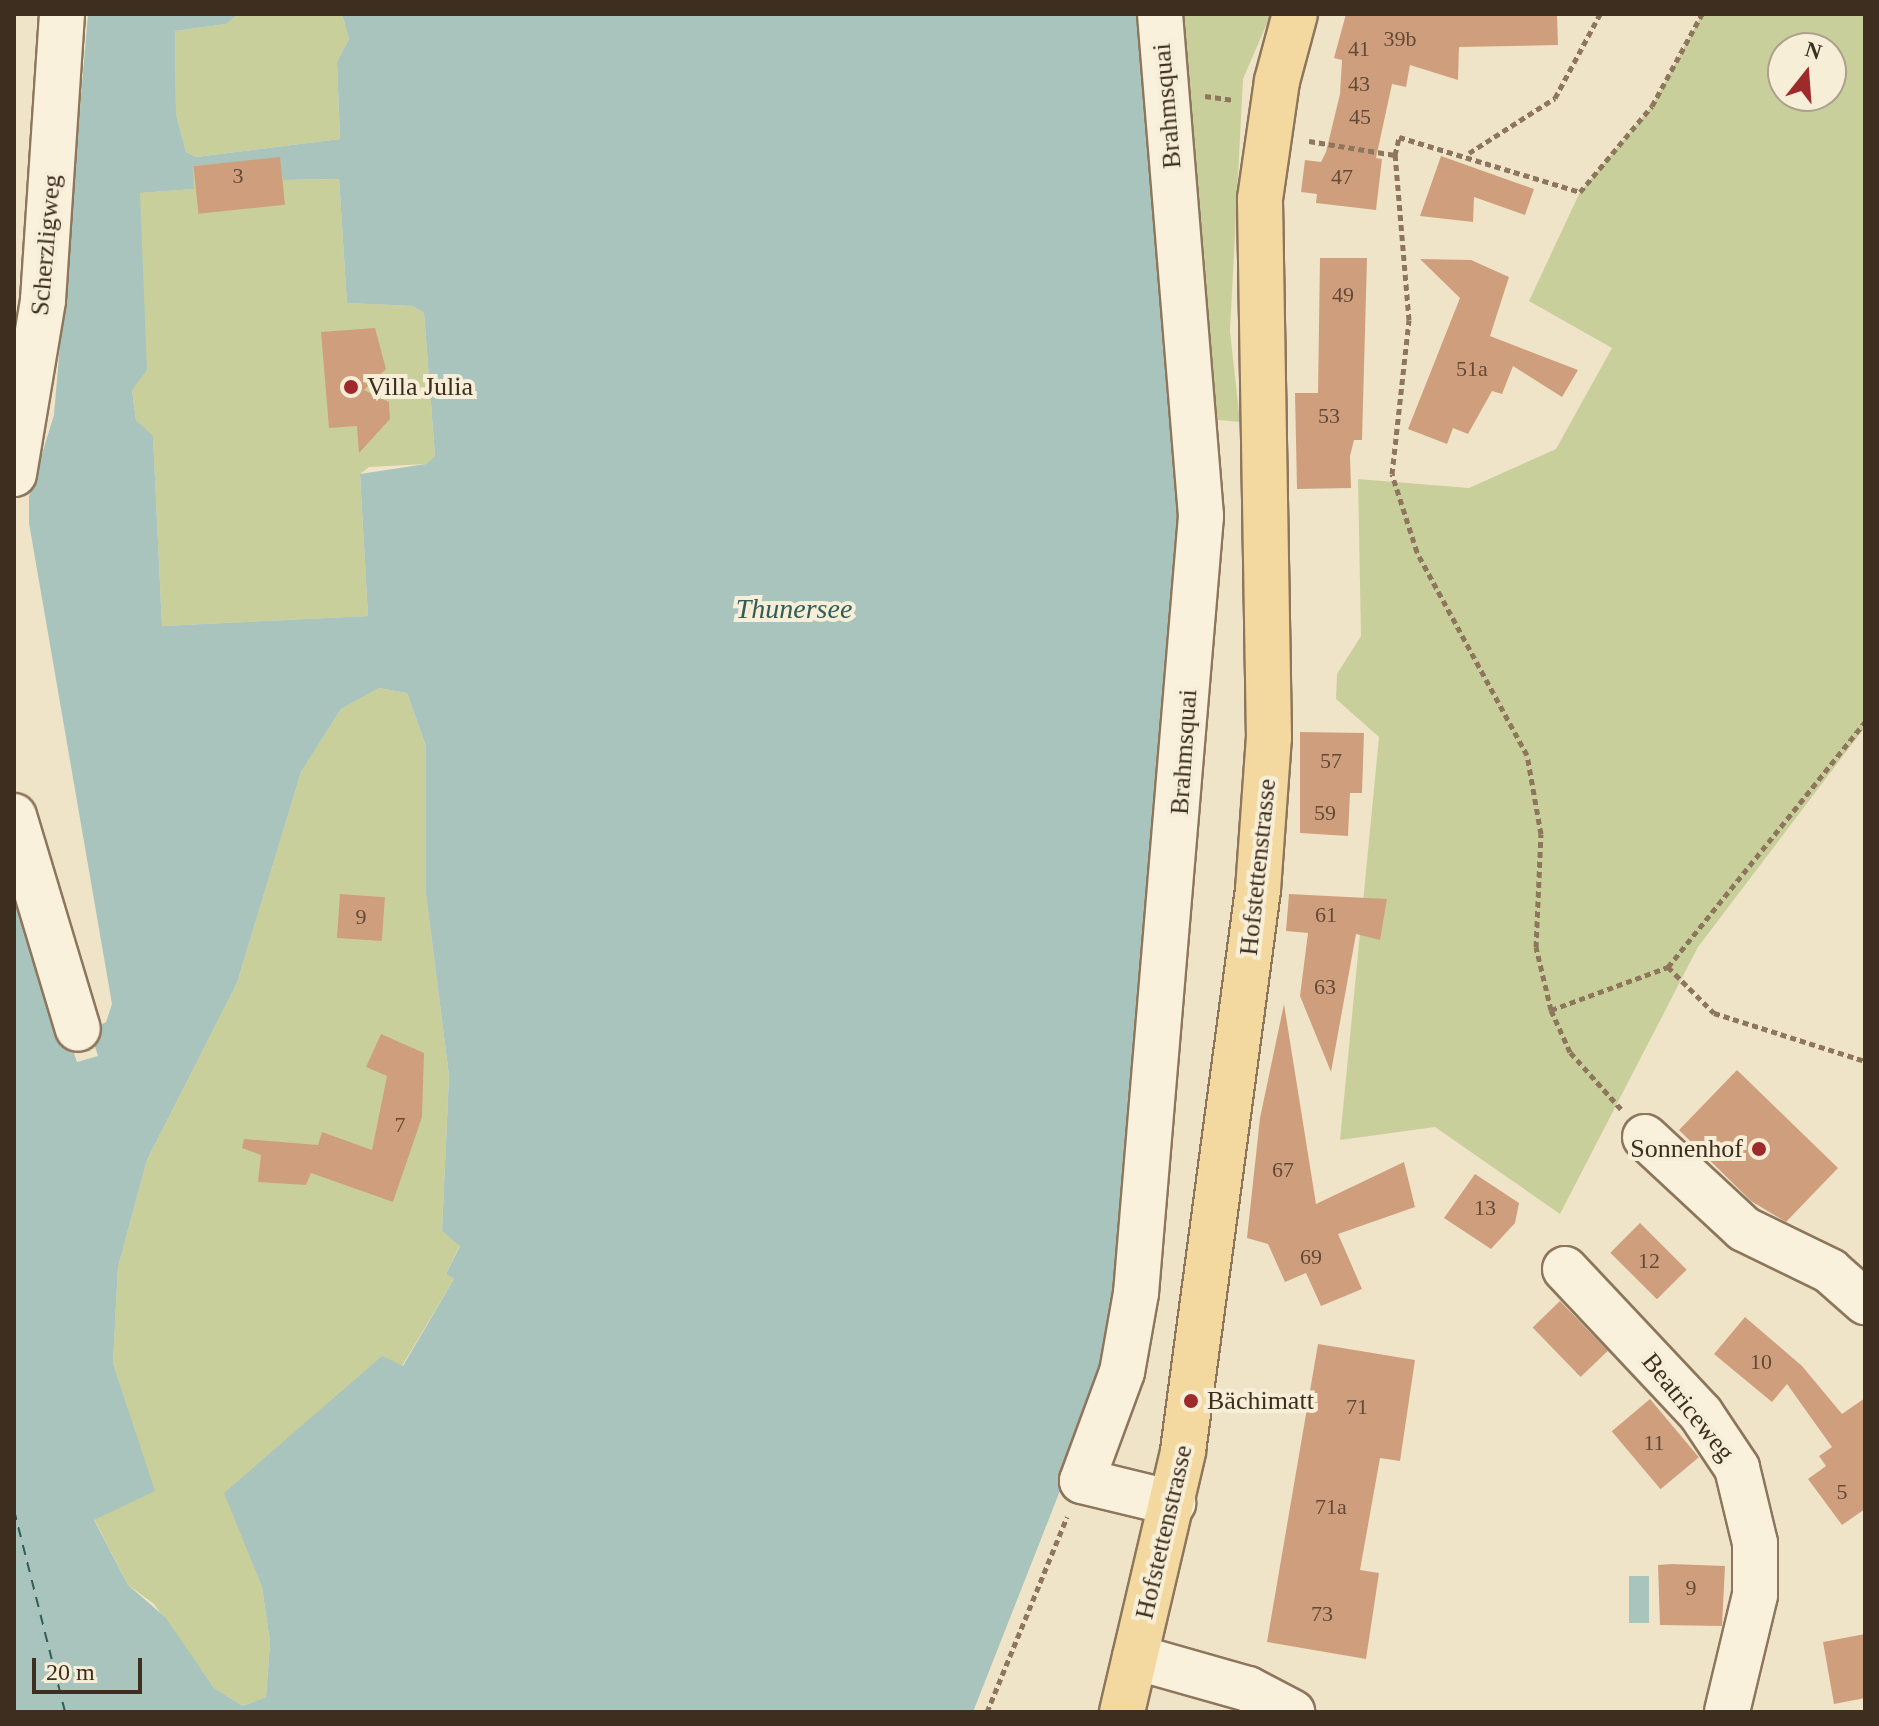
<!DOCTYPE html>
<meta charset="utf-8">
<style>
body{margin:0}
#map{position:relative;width:1879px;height:1726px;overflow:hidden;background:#f0e4c8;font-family:"Times New Roman",serif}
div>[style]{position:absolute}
.green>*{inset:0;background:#c9cf9b}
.water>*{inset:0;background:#a9c4bc;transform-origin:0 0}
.ferry>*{height:2px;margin-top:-1px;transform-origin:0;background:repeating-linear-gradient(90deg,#2f5d5a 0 10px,transparent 0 18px)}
.building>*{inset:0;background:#cf9f7d;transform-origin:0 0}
.path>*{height:5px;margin-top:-2.5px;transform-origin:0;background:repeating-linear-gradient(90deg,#8d765c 0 6px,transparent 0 10px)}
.roads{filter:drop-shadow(2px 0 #8d765c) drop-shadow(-2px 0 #8d765c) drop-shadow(0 2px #8d765c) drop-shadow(0 -2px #8d765c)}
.minor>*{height:44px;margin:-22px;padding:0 22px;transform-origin:22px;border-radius:22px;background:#faf1dc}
.major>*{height:44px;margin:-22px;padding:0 22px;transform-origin:22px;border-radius:22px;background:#f3d9a0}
.dots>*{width:22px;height:22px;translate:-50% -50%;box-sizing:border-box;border:4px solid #f7eed8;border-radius:50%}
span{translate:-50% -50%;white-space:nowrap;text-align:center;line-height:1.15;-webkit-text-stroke:8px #f7eed8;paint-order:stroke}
.number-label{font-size:22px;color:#624a37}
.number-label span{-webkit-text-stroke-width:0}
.street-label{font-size:26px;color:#3d2e20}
.poi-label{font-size:26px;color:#3d2e20}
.left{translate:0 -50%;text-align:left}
.right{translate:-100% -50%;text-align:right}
.water-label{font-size:28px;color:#2f5d5a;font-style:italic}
.frame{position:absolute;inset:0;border:16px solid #3d2e20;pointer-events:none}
.north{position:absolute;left:1767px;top:32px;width:80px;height:80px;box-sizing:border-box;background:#f7eed8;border:2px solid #ada18e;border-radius:50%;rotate:17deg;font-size:22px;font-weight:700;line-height:32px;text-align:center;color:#3d2e20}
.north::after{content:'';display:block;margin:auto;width:28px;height:36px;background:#9e2a2b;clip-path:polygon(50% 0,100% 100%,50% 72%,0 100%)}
.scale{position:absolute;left:32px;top:1658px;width:110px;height:36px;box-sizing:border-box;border:4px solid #3d2e20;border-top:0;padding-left:10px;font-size:24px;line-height:28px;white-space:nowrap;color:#3d2e20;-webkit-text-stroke:6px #f7eed8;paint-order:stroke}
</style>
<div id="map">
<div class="green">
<i style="clip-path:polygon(239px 14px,342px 14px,349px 39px,337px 62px,340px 139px,196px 157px,186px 152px,176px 114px,175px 31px,226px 24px)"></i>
<i style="clip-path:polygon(1183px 14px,1271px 14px,1243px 79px,1230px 331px,1240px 422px,1207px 419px)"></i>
<i style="clip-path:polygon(evenodd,1702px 14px,1865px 14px,1865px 727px,1698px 947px,1560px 1214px,1435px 1127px,1340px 1140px,1379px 737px,1336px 699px,1337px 674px,1361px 636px,1358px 479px,1469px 488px,1556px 449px,1612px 348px,1529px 301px,1580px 192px,1652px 106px,1702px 14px,1783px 48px,1831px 48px,1831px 96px,1783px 96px,1783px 48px)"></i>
<i style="clip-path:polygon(280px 158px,283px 180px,339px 179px,347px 303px,413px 306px,424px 313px,435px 456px,426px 464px,369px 467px,360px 474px,368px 616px,162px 626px,153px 437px,136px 420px,132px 390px,140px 193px,194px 189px,192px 166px)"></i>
<i style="clip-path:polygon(379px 688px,407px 693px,426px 746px,426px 894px,449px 1076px,442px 1231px,460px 1245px,446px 1274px,454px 1279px,402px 1366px,225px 1493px,262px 1587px,270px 1642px,266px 1697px,243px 1706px,214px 1688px,154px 1604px,128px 1585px,94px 1519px,154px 1490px,113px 1363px,118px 1267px,147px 1160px,237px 983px,301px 772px,341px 709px)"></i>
</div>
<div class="water">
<i style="clip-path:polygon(evenodd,88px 14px,239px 14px,226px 24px,175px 31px,176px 114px,186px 152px,196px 157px,340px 139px,337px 62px,349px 39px,342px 14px,1148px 14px,1186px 532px,1113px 1356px,973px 1712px,14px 1712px,14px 884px,77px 1062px,98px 1056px,90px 1031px,106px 1022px,112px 1004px,29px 523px,29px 496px,54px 415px,88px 14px,279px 158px,283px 180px,339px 179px,347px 303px,413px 306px,424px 313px,435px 456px,426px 464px,360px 474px,368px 616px,162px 626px,153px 436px,136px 420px,132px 390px,147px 370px,140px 193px,194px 189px,193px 166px,279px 158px,88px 14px,379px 688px,407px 693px,426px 746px,426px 894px,449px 1076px,442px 1231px,460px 1246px,446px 1274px,454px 1279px,403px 1366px,382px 1356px,224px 1493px,262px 1587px,270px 1642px,266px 1697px,243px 1706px,214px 1688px,165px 1617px,128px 1585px,94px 1520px,155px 1491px,113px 1363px,118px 1267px,147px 1160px,237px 983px,301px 772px,341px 709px,379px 688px)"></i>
<i style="left:1629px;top:1576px;width:20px;height:47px"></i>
</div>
<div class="ferry">
<i style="left:14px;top:1510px;width:208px;rotate:75.8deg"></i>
</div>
<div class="building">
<i style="clip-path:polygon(1346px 14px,1557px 14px,1558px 45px,1459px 47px,1458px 80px,1410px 65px,1406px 87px,1392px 84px,1376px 158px,1382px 159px,1376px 210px,1316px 203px,1317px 194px,1301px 192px,1305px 160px,1321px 162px,1326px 152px,1340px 94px,1342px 60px,1334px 58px)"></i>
<i style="clip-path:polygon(1441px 156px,1534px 189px,1525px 215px,1474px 197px,1473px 222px,1420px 216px)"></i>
<i style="left:280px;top:157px;width:48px;height:87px;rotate:84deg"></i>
<i style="clip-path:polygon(1320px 258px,1367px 258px,1362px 440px,1354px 440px,1350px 456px,1351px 488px,1297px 489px,1295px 393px,1318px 393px)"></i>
<i style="clip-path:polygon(1420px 259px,1471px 260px,1509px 277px,1490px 336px,1578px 370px,1562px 397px,1513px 366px,1502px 394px,1492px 391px,1468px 434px,1453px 428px,1447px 444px,1408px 429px,1460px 298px)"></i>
<i style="clip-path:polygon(375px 328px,386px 369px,364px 390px,389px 402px,390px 419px,359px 453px,357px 426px,329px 428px,321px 332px)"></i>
<i style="clip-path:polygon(1300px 732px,1364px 733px,1362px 793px,1350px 793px,1348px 836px,1300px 833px)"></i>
<i style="left:340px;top:894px;width:45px;height:44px;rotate:4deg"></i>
<i style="clip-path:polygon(1289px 894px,1387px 899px,1380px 940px,1356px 934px,1331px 1072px,1300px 996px,1308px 933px,1286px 931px)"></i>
<i style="clip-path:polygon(1284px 1004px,1316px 1204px,1404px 1162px,1415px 1207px,1338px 1234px,1362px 1289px,1321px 1306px,1306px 1273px,1285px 1282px,1268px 1244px,1247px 1238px,1260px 1118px)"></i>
<i style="clip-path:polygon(381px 1034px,424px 1053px,422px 1117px,393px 1202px,311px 1173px,306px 1185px,258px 1182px,261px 1155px,242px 1148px,244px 1139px,318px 1145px,322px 1132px,372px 1150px,387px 1076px,366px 1067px)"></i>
<i style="clip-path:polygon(1737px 1070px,1838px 1168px,1786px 1222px,1751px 1201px,1679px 1130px)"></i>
<i style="clip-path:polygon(1475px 1174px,1519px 1203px,1515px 1223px,1491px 1249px,1444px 1218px)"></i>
<i style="left:1640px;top:1223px;width:66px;height:42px;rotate:45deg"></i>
<i style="left:1560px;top:1301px;width:69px;height:38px;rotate:46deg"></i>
<i style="clip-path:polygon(1745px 1317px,1802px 1366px,1842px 1414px,1865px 1398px,1865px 1509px,1842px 1525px,1808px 1479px,1826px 1466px,1819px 1456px,1832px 1447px,1787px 1384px,1772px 1402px,1714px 1354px)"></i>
<i style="clip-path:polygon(1318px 1344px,1415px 1360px,1400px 1461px,1380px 1458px,1360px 1570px,1379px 1573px,1366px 1659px,1267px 1642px)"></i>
<i style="left:1650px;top:1399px;width:76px;height:50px;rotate:50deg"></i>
<i style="clip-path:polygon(1672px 1564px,1725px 1566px,1722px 1626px,1660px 1625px,1658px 1565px)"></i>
<i style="clip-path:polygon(1865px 1634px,1865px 1698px,1834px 1704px,1823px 1642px)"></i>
</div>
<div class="path">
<i style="left:1205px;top:96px;width:29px;rotate:8deg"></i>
<i style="left:1309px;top:141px;width:87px;rotate:9.2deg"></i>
<i style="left:1469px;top:153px;width:102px;rotate:-32.6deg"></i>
<i style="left:1555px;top:98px;width:95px;rotate:-61.8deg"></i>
<i style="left:1668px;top:967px;width:65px;rotate:45deg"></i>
<i style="left:1714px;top:1013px;width:158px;rotate:17.6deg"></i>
<i style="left:1551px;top:1010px;width:125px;rotate:-20.2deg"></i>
<i style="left:1668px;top:967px;width:314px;rotate:-51.2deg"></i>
<i style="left:1621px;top:1109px;width:76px;rotate:-131.8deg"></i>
<i style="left:1570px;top:1052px;width:46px;rotate:-114.3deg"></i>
<i style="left:1551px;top:1010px;width:65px;rotate:-103.4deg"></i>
<i style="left:1536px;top:947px;width:113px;rotate:-87.5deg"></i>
<i style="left:1541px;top:834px;width:80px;rotate:-100deg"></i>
<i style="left:1527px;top:755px;width:231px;rotate:-118.5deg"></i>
<i style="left:1417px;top:552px;width:82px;rotate:-107.8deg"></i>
<i style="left:1392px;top:474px;width:155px;rotate:-83.7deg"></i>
<i style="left:1409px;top:320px;width:166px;rotate:-94.8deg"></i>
<i style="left:1395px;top:155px;width:18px;rotate:-77deg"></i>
<i style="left:1399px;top:137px;width:189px;rotate:16.9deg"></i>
<i style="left:1580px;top:192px;width:112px;rotate:-50.1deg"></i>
<i style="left:1652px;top:106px;width:105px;rotate:-61.5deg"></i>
<i style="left:987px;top:1712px;width:211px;rotate:-67.7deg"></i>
</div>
<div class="roads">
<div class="minor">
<i style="left:1160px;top:14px;width:504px;rotate:85.33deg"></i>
<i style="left:1201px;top:516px;width:780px;rotate:94.78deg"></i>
<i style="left:1136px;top:1293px;width:80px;rotate:100deg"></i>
<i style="left:1122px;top:1372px;width:116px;rotate:110.2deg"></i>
<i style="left:1082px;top:1481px;width:94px;rotate:13.6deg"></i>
<i style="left:14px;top:474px;width:176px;rotate:-80.5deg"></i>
<i style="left:43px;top:300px;width:287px;rotate:-86.2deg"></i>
<i style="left:14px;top:816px;width:222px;rotate:73.3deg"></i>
<i style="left:1645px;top:1137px;width:135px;rotate:42.9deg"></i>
<i style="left:1744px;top:1229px;width:96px;rotate:26deg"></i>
<i style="left:1830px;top:1271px;width:47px;rotate:41.5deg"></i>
<i style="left:1565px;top:1269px;width:199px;rotate:46.8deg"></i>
<i style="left:1701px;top:1414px;width:65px;rotate:56.3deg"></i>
<i style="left:1737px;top:1468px;width:77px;rotate:76.5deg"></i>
<i style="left:1755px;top:1543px;width:52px;rotate:90deg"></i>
<i style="left:1755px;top:1595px;width:120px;rotate:103.5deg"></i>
<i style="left:1135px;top:1657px;width:117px;rotate:15.8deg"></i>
<i style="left:1248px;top:1689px;width:50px;rotate:27.6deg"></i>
</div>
<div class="major">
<i style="left:1122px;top:1712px;width:268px;rotate:-76.8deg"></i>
<i style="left:1183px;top:1451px;width:566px;rotate:-82.39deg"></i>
<i style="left:1258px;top:890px;width:152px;rotate:-85.9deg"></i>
<i style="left:1269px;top:738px;width:539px;rotate:-90.96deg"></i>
<i style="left:1260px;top:199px;width:119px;rotate:-81.8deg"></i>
<i style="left:1277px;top:81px;width:69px;rotate:-75deg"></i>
</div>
</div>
<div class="dots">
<i style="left:351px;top:387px;background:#9e2a2b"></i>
<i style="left:1759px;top:1149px;background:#9e2a2b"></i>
<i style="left:1191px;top:1401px;background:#9e2a2b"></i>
</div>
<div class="number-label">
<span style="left:1400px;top:39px">39b</span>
<span style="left:1359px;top:49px">41</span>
<span style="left:1359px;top:84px">43</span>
<span style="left:1360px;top:117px">45</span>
<span style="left:238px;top:176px">3</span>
<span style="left:1342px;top:177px">47</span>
<span style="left:1343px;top:295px">49</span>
<span style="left:1472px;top:369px">51a</span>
<span style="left:1329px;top:416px">53</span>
<span style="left:1331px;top:761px">57</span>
<span style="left:1325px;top:813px">59</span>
<span style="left:1326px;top:915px">61</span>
<span style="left:361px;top:917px">9</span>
<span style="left:1325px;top:987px">63</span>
<span style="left:400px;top:1125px">7</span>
<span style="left:1283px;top:1170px">67</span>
<span style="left:1485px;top:1208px">13</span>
<span style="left:1311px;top:1257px">69</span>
<span style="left:1649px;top:1261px">12</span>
<span style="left:1761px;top:1362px">10</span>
<span style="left:1357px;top:1407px">71</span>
<span style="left:1654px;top:1443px">11</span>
<span style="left:1842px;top:1492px">5</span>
<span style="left:1331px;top:1507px">71a</span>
<span style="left:1691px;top:1588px">9</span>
<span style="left:1322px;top:1614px">73</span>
</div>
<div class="street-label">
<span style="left:1167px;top:106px;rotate:-95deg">Brahmsquai</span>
<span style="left:46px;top:245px;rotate:-85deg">Scherzligweg</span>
<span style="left:1184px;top:752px;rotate:-86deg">Brahmsquai</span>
<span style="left:1258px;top:867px;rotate:-84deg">Hofstettenstrasse</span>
<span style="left:1688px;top:1407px;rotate:51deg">Beatriceweg</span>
<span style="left:1164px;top:1532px;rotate:-77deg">Hofstettenstrasse</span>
</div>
<div class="poi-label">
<span class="left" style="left:367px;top:387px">Villa Julia</span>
<span class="right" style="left:1743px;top:1149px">Sonnenhof</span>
<span class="left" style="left:1207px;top:1401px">Bächimatt</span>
</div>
<div class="water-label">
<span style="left:794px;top:609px">Thunersee</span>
</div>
<div class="frame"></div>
<div class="north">N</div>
<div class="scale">20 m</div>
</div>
